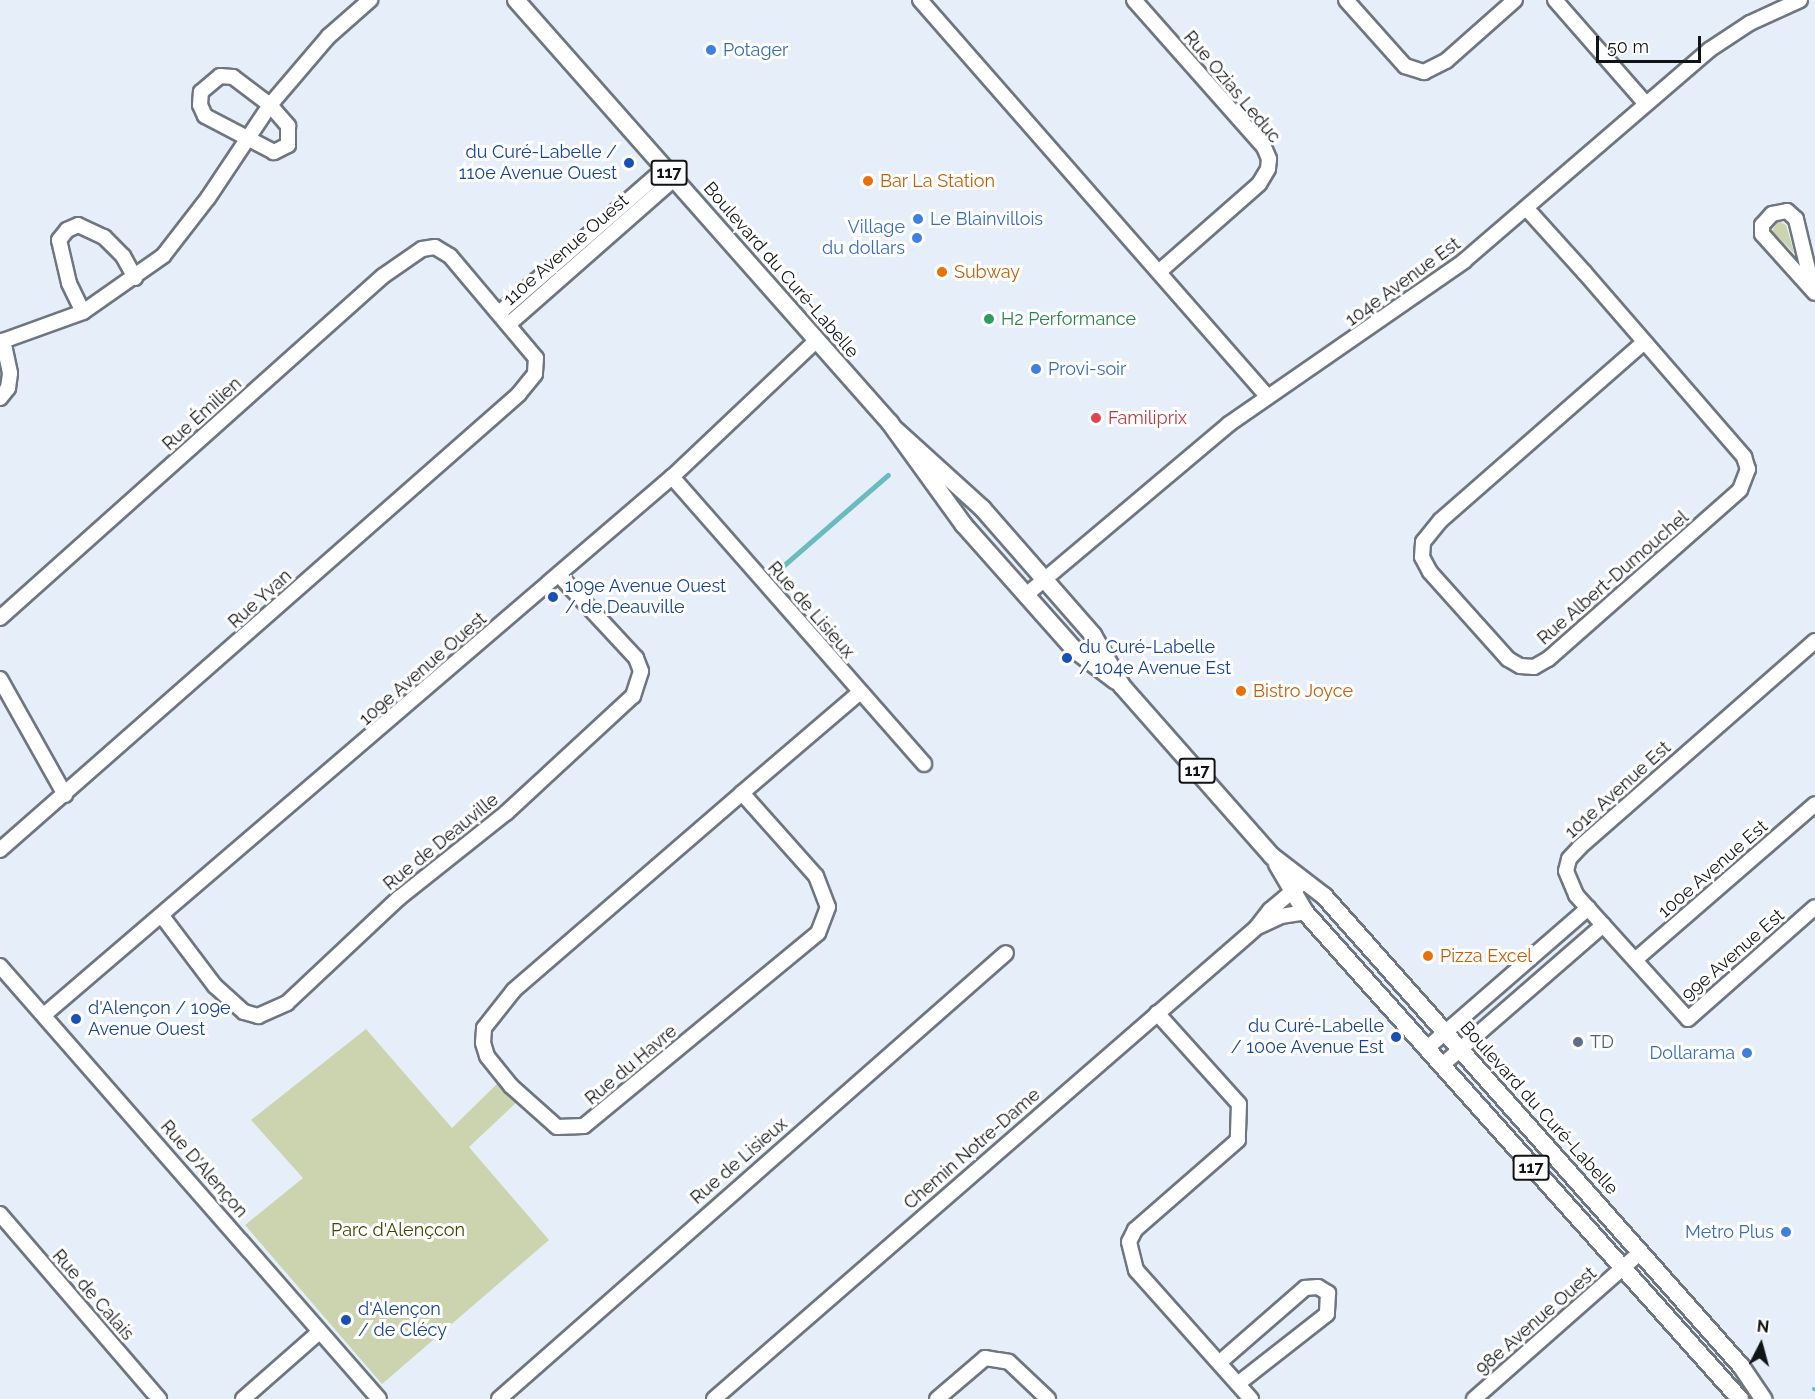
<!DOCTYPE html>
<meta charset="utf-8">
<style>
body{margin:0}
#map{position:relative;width:1815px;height:1399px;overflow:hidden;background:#e6eff9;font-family:Raleway,sans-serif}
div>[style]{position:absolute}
.green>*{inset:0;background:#ccd3af}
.stream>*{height:4.5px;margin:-2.25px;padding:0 2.25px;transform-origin:2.25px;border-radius:2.25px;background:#6ababe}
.roads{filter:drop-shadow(2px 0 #6f767f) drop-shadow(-2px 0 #6f767f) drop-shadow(0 2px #6f767f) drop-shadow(0 -2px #6f767f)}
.minor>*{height:14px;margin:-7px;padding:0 7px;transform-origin:7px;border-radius:7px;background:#fff}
.major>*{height:16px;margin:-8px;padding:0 8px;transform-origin:8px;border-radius:8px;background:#fff}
.dots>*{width:16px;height:16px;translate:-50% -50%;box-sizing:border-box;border:3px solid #fff;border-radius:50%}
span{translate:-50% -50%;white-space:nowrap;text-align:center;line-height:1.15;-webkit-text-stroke:6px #fff;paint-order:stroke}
.shield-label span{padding:2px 4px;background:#fff;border:2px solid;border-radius:4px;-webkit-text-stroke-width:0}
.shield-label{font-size:16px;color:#111417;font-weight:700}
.shop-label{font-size:18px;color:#366cbe}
.left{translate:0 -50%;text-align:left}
.right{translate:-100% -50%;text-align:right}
.street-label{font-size:18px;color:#111417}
.transit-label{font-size:18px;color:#164399}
.food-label{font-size:18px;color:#c56008}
.leisure-label{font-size:18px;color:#27864d}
.health-label{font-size:18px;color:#be3a42}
.service-label{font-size:18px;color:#4e5e75}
.park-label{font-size:18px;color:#404800}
.north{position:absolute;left:1731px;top:1315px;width:60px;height:60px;-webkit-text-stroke:4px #fff;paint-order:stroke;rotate:6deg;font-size:16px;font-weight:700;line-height:24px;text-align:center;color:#111417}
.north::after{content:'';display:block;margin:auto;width:21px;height:27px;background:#111417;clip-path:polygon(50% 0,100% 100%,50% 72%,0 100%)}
.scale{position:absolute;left:1596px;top:36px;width:105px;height:27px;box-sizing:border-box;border:3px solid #111417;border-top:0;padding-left:8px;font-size:18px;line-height:21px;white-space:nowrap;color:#111417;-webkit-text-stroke:4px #fff;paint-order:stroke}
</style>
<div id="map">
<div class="green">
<i style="clip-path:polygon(1778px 221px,1786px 225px,1794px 253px,1772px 231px)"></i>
<i style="clip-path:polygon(366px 1029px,452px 1128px,501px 1080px,520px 1099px,469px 1147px,549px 1240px,382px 1384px,245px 1225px,303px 1178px,251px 1120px)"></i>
</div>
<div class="stream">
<i style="left:782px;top:567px;width:140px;rotate:-41deg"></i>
<i style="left:1814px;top:1389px;width:1px"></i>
</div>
<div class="roads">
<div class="minor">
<i style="left:920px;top:0;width:527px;rotate:48.77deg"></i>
<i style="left:1134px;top:0;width:196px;rotate:48.5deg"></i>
<i style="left:1264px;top:147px;width:13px;rotate:67deg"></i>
<i style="left:1269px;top:159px;width:10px;rotate:96deg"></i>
<i style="left:1268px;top:169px;width:17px;rotate:121deg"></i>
<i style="left:1259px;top:184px;width:132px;rotate:138.7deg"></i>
<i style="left:1346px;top:0;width:89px;rotate:48.2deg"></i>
<i style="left:1405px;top:66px;width:20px;rotate:18deg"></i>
<i style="left:1424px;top:72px;width:25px;rotate:-27deg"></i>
<i style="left:1446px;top:61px;width:92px;rotate:-41.5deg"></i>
<i style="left:1555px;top:0;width:138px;rotate:48.8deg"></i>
<i style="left:220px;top:76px;width:13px;rotate:4deg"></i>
<i style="left:233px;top:77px;width:46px;rotate:37.1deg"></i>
<i style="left:270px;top:105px;width:28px;rotate:49deg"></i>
<i style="left:288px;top:126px;width:19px;rotate:90deg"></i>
<i style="left:288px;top:145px;width:16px;rotate:153deg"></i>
<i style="left:274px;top:152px;width:78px;rotate:-152.4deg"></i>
<i style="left:205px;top:116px;width:12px;rotate:-114deg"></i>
<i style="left:200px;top:105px;width:13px;rotate:-86deg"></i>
<i style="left:201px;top:92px;width:25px;rotate:-40deg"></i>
<i style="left:1527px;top:209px;width:85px;rotate:47.9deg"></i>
<i style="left:1584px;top:272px;width:245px;rotate:49.1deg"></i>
<i style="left:1744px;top:457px;width:13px;rotate:72deg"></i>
<i style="left:1748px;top:469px;width:22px;rotate:111deg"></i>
<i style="left:1740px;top:490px;width:256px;rotate:138.6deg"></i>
<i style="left:1548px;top:659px;width:16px;rotate:150deg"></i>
<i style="left:1534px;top:667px;width:14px;rotate:-176deg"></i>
<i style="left:1520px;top:666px;width:14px;rotate:-150deg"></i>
<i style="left:1508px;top:659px;width:117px;rotate:-131.9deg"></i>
<i style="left:1430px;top:572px;width:17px;rotate:-118deg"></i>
<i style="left:1422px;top:557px;width:15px;rotate:-86deg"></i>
<i style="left:1423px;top:542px;width:28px;rotate:-51deg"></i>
<i style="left:1441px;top:520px;width:270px;rotate:-41.2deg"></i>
<i style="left:1813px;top:290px;width:73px;rotate:-103.5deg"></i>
<i style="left:1796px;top:219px;width:12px;rotate:-138deg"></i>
<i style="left:1787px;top:211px;width:15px;rotate:169deg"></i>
<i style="left:1772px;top:214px;width:15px;rotate:132deg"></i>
<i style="left:1762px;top:225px;width:9px;rotate:90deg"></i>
<i style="left:1762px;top:234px;width:79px;rotate:48.1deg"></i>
<i style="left:83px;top:312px;width:32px;rotate:-116deg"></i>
<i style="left:69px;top:283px;width:44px;rotate:-103.1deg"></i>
<i style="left:59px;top:240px;width:13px;rotate:-51deg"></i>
<i style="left:67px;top:230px;width:12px;rotate:-24deg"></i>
<i style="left:78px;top:225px;width:29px;rotate:25deg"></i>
<i style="left:104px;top:237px;width:27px;rotate:45deg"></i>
<i style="left:123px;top:256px;width:25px;rotate:61deg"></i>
<i style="left:499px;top:313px;width:220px;rotate:-41.1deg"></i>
<i style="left:509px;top:324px;width:220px;rotate:-41.3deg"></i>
<i style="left:0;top:342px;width:88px;rotate:-19.9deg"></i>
<i style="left:83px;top:312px;width:98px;rotate:-35deg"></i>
<i style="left:163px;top:256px;width:73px;rotate:-52.2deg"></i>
<i style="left:208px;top:198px;width:112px;rotate:-56.3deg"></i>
<i style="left:270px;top:105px;width:91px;rotate:-49.5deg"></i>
<i style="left:329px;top:36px;width:55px;rotate:-41.3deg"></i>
<i style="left:0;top:398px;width:13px;rotate:-51deg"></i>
<i style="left:8px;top:388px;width:15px;rotate:-82deg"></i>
<i style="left:10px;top:373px;width:33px;rotate:-102deg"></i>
<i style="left:672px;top:477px;width:382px;rotate:48.7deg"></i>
<i style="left:1026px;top:595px;width:265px;rotate:-40.1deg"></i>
<i style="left:1229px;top:424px;width:286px;rotate:-34.7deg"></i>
<i style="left:1464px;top:261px;width:323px;rotate:-40.7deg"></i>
<i style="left:1709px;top:50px;width:49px;rotate:-33.4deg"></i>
<i style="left:1750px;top:23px;width:55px;rotate:-24.7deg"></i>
<i style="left:0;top:618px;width:513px;rotate:-41.76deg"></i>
<i style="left:383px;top:276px;width:47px;rotate:-34.7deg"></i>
<i style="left:422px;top:249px;width:13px;rotate:-9deg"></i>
<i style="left:435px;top:247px;width:17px;rotate:31deg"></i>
<i style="left:450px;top:256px;width:133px;rotate:49.9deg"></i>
<i style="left:536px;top:358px;width:16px;rotate:94deg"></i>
<i style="left:535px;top:374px;width:26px;rotate:129deg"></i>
<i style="left:519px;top:394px;width:691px;rotate:138.7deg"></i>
<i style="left:1815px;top:641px;width:313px;rotate:138.8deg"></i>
<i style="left:1580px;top:847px;width:16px;rotate:133deg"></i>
<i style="left:1569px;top:859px;width:12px;rotate:104deg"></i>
<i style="left:1566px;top:871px;width:26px;rotate:67deg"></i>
<i style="left:1576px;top:895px;width:167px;rotate:47.9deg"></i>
<i style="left:1688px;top:1019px;width:169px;rotate:-41.4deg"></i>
<i style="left:0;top:679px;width:133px;rotate:60.7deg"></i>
<i style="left:742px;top:793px;width:111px;rotate:48.3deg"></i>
<i style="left:816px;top:876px;width:33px;rotate:69deg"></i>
<i style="left:828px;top:907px;width:28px;rotate:111deg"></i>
<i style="left:818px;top:933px;width:303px;rotate:140.5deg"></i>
<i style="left:584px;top:1126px;width:27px;rotate:178deg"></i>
<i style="left:557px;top:1127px;width:62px;rotate:-138.3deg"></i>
<i style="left:511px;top:1086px;width:38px;rotate:-129deg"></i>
<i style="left:487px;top:1056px;width:14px;rotate:-107deg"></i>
<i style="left:483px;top:1043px;width:15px;rotate:-86deg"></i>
<i style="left:484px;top:1028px;width:48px;rotate:-51.7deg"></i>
<i style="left:514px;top:990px;width:301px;rotate:-40.8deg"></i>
<i style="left:742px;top:793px;width:154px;rotate:-40.5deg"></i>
<i style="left:162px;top:916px;width:88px;rotate:52.9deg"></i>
<i style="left:215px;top:986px;width:39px;rotate:42deg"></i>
<i style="left:244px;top:1012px;width:15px;rotate:16deg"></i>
<i style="left:258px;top:1016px;width:32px;rotate:-24deg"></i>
<i style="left:287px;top:1003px;width:154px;rotate:-43.2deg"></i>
<i style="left:399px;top:898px;width:137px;rotate:-38.5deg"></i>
<i style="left:506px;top:813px;width:173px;rotate:-42.7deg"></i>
<i style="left:633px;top:696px;width:26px;rotate:-72deg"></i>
<i style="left:641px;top:671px;width:14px;rotate:-111deg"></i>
<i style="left:636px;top:658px;width:113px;rotate:-132.9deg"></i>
<i style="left:1260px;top:926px;width:23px;rotate:-25deg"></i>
<i style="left:1281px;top:916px;width:24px;rotate:-9deg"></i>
<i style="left:1635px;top:960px;width:238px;rotate:-40.9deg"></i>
<i style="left:0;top:966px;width:575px;rotate:48.8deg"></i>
<i style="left:1157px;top:1013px;width:122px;rotate:48deg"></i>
<i style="left:1239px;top:1104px;width:36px;rotate:92deg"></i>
<i style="left:1238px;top:1140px;width:137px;rotate:138.9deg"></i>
<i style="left:1135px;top:1230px;width:13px;rotate:117deg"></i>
<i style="left:1129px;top:1242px;width:29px;rotate:76deg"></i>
<i style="left:1136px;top:1270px;width:173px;rotate:48.3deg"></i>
<i style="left:44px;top:1015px;width:827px;rotate:-40.59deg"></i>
<i style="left:672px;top:477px;width:199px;rotate:-43.4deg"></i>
<i style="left:1426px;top:1049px;width:215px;rotate:-41deg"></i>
<i style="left:1441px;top:1066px;width:215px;rotate:-41deg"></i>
<i style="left:0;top:1214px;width:244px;rotate:49.3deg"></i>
<i style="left:1220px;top:1362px;width:113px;rotate:-41deg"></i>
<i style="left:1305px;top:1288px;width:13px;rotate:-4deg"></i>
<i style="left:1318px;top:1287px;width:12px;rotate:31deg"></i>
<i style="left:1328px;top:1293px;width:21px;rotate:93deg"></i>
<i style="left:1327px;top:1314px;width:112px;rotate:141.9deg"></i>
<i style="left:243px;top:1399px;width:100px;rotate:-41.3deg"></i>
<i style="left:499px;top:1399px;width:675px;rotate:-41.34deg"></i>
<i style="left:714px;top:1399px;width:718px;rotate:-40.99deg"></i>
<i style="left:1256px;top:928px;width:23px;rotate:-52deg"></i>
<i style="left:1270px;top:910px;width:40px;rotate:-40deg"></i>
<i style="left:937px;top:1399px;width:63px;rotate:-40.5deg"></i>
<i style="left:985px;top:1358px;width:24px;rotate:9deg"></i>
<i style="left:1009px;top:1362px;width:54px;rotate:43.5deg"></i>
<i style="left:1474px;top:1399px;width:222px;rotate:-41.4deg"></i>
</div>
<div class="major">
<i style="left:516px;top:0;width:565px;rotate:48.52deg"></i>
<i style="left:890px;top:423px;width:125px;rotate:54.1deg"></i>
<i style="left:963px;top:524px;width:169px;rotate:48.4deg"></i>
<i style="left:1075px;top:650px;width:51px;rotate:37.1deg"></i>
<i style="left:897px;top:431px;width:115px;rotate:42.2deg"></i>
<i style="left:982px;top:508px;width:169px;rotate:48.8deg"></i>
<i style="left:1093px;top:635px;width:59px;rotate:60.4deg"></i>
<i style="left:1122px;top:686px;width:227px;rotate:48.6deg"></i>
<i style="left:1272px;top:856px;width:66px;rotate:37.6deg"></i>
<i style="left:1324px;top:896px;width:628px;rotate:48.42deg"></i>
<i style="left:1741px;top:1366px;width:40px;rotate:56deg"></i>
<i style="left:1277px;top:864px;width:56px;rotate:59.7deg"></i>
<i style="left:1305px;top:912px;width:653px;rotate:48.23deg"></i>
</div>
</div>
<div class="dots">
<i style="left:711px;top:50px;background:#3f7fe0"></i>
<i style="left:629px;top:163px;background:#1a4fb4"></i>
<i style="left:868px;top:181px;background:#e8710a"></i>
<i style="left:918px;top:219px;background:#3f7fe0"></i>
<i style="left:917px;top:238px;background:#3f7fe0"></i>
<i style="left:942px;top:272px;background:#e8710a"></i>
<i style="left:989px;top:319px;background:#2e9e5b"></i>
<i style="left:1036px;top:369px;background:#3f7fe0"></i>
<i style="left:1096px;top:418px;background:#e0444e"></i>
<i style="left:553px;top:597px;background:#1a4fb4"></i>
<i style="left:1067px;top:658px;background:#1a4fb4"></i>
<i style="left:1241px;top:691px;background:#e8710a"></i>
<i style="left:1428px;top:956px;background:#e8710a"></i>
<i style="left:76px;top:1019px;background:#1a4fb4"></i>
<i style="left:1396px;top:1037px;background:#1a4fb4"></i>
<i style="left:1578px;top:1042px;background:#5c6f8a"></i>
<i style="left:1747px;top:1053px;background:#3f7fe0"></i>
<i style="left:1786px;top:1232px;background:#3f7fe0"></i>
<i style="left:346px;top:1320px;background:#1a4fb4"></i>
</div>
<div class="shield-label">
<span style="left:669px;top:173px">117</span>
<span style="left:1197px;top:771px">117</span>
<span style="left:1531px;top:1168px">117</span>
</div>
<div class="shop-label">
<span class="left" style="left:723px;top:50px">Potager</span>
<span class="left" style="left:930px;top:219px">Le Blainvillois</span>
<span class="right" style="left:905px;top:238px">Village<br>du dollars</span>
<span class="left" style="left:1048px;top:369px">Provi-soir</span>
<span class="right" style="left:1735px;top:1053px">Dollarama</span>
<span class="right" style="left:1774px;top:1232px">Metro Plus</span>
</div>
<div class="street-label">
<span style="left:1232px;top:87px;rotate:50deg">Rue Ozias Leduc</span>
<span style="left:566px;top:250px;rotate:-41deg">110e Avenue Ouest</span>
<span style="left:781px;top:270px;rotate:49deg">Boulevard du Curé-Labelle</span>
<span style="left:1403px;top:282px;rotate:-36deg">104e Avenue Est</span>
<span style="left:202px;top:414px;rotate:-42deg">Rue Émilien</span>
<span style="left:1613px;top:578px;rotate:-41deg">Rue Albert-Dumouchel</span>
<span style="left:260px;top:599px;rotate:-42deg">Rue Yvan</span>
<span style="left:811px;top:610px;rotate:49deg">Rue de Lisieux</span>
<span style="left:423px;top:669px;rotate:-41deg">109e Avenue Ouest</span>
<span style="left:1618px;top:790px;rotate:-42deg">101e Avenue Est</span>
<span style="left:441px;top:842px;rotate:-39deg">Rue de Deauville</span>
<span style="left:1713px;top:869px;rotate:-41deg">100e Avenue Est</span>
<span style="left:1733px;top:955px;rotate:-41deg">99e Avenue Est</span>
<span style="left:631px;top:1065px;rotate:-40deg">Rue du Havre</span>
<span style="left:1539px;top:1108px;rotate:48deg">Boulevard du Curé-Labelle</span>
<span style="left:972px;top:1149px;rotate:-41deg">Chemin Notre-Dame</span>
<span style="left:739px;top:1161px;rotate:-41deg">Rue de Lisieux</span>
<span style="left:204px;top:1169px;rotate:49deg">Rue D'Alençon</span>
<span style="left:93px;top:1295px;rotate:49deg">Rue de Calais</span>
<span style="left:1536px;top:1321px;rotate:-41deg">98e Avenue Ouest</span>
</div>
<div class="transit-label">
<span class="right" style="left:617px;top:163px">du Curé-Labelle /<br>110e Avenue Ouest</span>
<span class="left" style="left:565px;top:597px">109e Avenue Ouest<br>/ de Deauville</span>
<span class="left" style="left:1079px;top:658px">du Curé-Labelle<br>/ 104e Avenue Est</span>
<span class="left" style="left:88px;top:1019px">d'Alençon / 109e<br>Avenue Ouest</span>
<span class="right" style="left:1384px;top:1037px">du Curé-Labelle<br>/ 100e Avenue Est</span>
<span class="left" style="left:358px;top:1320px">d'Alençon<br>/ de Clécy</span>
</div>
<div class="food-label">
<span class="left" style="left:880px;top:181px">Bar La Station</span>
<span class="left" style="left:954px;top:272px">Subway</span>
<span class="left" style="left:1253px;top:691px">Bistro Joyce</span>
<span class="left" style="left:1440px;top:956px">Pizza Excel</span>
</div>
<div class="leisure-label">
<span class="left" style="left:1001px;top:319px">H2 Performance</span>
</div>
<div class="health-label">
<span class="left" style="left:1108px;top:418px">Familiprix</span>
</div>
<div class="service-label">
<span class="left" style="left:1590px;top:1042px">TD</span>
</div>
<div class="park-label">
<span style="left:398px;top:1230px">Parc d'Alençcon</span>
</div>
<div class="north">N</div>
<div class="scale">50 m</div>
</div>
